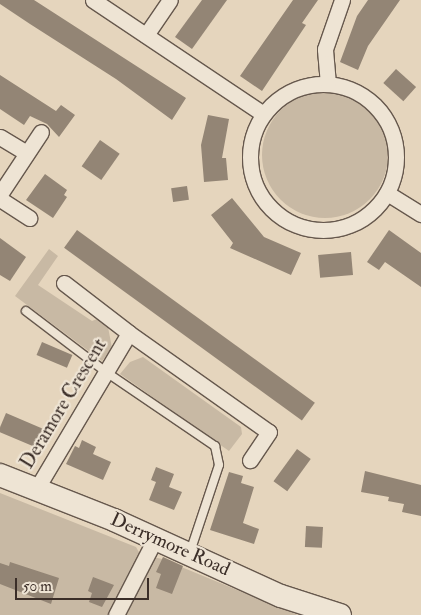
<!DOCTYPE html>
<style>
body{margin:0}
#map{position:relative;width:421px;height:615px;overflow:hidden;background:#e5d5bd;font-family:"IM FELL Double Pica",serif}
div>[style]{position:absolute}
.green>*{inset:0;background:#c8b9a4}
.round{border-radius:50%}
.building>*{inset:0;background:#938575;transform-origin:0 0}
.roads{filter:drop-shadow(1px 0 #66584d) drop-shadow(-1px 0 #66584d) drop-shadow(0 1px #66584d) drop-shadow(0 -1px #66584d)}
.service>*{height:8px;margin:-4px;padding:0 4px;transform-origin:4px;border-radius:4px;background:#eee4d4}
.minor>*{height:15px;margin:-7.5px;padding:0 7.5px;transform-origin:7.5px;border-radius:7.5px;background:#eee4d4}
.minor>.ring{margin:-7.5px;padding:0;box-sizing:content-box;background:none;border:15px solid #eee4d4;border-radius:50%}
.secondary>*{height:22px;margin:-11px;padding:0 11px;transform-origin:11px;border-radius:11px;background:#eee4d4}
span{translate:-50% -50%;white-space:nowrap;text-align:center;line-height:1.15;-webkit-text-stroke:4.5px #eee4d4;paint-order:stroke}
.street-label{font-size:19px;color:#3b2e28}
.scale{position:absolute;left:15px;top:578px;width:134px;height:22px;box-sizing:border-box;border:2px solid #3b2e28;border-top:0;padding-left:6px;font-size:15px;line-height:18px;white-space:nowrap;color:#3b2e28;-webkit-text-stroke:4px #eee4d4;paint-order:stroke}
</style>
<div id="map">
<div class="green">
<i class="round" style="left:262px;top:92px;width:126px;height:126px"></i>
<i style="clip-path:polygon(49px 249px,58px 256px,38px 285px,92px 321px,97px 319px,108px 327px,112px 348px,102px 361px,15px 296px)"></i>
<i style="clip-path:polygon(143px 357px,241px 427px,242px 434px,229px 451px,120px 374px,130px 362px)"></i>
<i style="clip-path:polygon(0 493px,136px 547px,140px 554px,162px 559px,298px 615px,0 615px)"></i>
</div>
<div class="building">
<i style="clip-path:polygon(0 0,34px 0,186px 98px,172px 120px,116px 79px,30px 24px,0 4px)"></i>
<i style="clip-path:polygon(202px 0,227px 0,192px 49px,175px 37px)"></i>
<i style="clip-path:polygon(293px 0,318px 0,302px 23px,306px 25px,262px 91px,240px 76px)"></i>
<i style="clip-path:polygon(368px 0,400px 0,368px 46px,358px 70px,340px 62px,357px 16px)"></i>
<i style="left:396px;top:69px;width:27px;height:19px;rotate:42deg"></i>
<i style="clip-path:polygon(0 75px,56px 111px,61px 105px,75px 115px,59px 137px,47px 124px,30px 116px,24px 125px,0 109px)"></i>
<i style="clip-path:polygon(208px 115px,229px 119px,222px 158px,226px 158px,228px 180px,204px 182px,201px 145px)"></i>
<i style="left:100px;top:140px;width:24px;height:32px;rotate:35deg"></i>
<i style="clip-path:polygon(45px 174px,67px 190px,64px 195px,67px 197px,53px 218px,26px 200px)"></i>
<i style="left:187px;top:186px;width:14px;height:16px;rotate:82deg"></i>
<i style="clip-path:polygon(232px 198px,264px 237px,301px 253px,291px 275px,230px 248px,233px 243px,211px 215px)"></i>
<i style="left:77px;top:230px;width:294px;height:22px;rotate:36deg"></i>
<i style="clip-path:polygon(389px 230px,421px 253px,421px 287px,385px 262px,379px 270px,367px 262px)"></i>
<i style="clip-path:polygon(0 238px,26px 257px,10px 281px,0 275px)"></i>
<i style="left:351px;top:252px;width:23px;height:33px;rotate:85deg"></i>
<i style="left:42px;top:342px;width:33px;height:14px;rotate:23deg"></i>
<i style="left:6px;top:413px;width:40px;height:20px;rotate:23deg"></i>
<i style="clip-path:polygon(82px 440px,96px 447px,93px 454px,111px 462px,103px 480px,66px 464px,75px 446px,79px 448px)"></i>
<i style="left:297px;top:449px;width:17px;height:40px;rotate:36deg"></i>
<i style="clip-path:polygon(156px 467px,174px 474px,169px 487px,182px 492px,174px 510px,149px 500px,156px 482px,151px 480px)"></i>
<i style="clip-path:polygon(365px 471px,421px 485px,421px 516px,402px 512px,404px 504px,388px 501px,389px 497px,361px 492px)"></i>
<i style="clip-path:polygon(229px 472px,243px 476px,241px 483px,254px 487px,243px 523px,259px 529px,254px 544px,210px 530px)"></i>
<i style="left:306px;top:526px;width:17px;height:21px;rotate:3deg"></i>
<i style="clip-path:polygon(163px 557px,183px 566px,172px 594px,156px 588px,161px 574px,156px 572px)"></i>
<i style="clip-path:polygon(10px 562px,59px 578px,51px 604px,0 584px,0 563px,9px 566px)"></i>
<i style="clip-path:polygon(93px 577px,114px 585px,102px 607px,89px 602px,92px 593px,88px 591px)"></i>
</div>
<div class="roads">
<div class="service">
<i style="left:26px;top:311px;width:101px;rotate:37.3deg"></i>
<i style="left:106px;top:372px;width:132px;rotate:34.2deg"></i>
<i style="left:215px;top:446px;width:19px;rotate:78deg"></i>
<i style="left:219px;top:465px;width:92px;rotate:108.4deg"></i>
</div>
<div class="minor">
<i style="left:93px;top:0;width:205px;rotate:33.8deg"></i>
<i style="left:146px;top:35px;width:42px;rotate:-55.6deg"></i>
<i class="ring" style="left:250px;top:84px;width:131px;height:131px"></i>
<i style="left:328px;top:84px;width:35px;rotate:-95deg"></i>
<i style="left:325px;top:49px;width:52px;rotate:-70.9deg"></i>
<i style="left:0;top:137px;width:31px;rotate:31deg"></i>
<i style="left:387px;top:193px;width:40px;rotate:32deg"></i>
<i style="left:0;top:194px;width:74px;rotate:-56.5deg"></i>
<i style="left:0;top:199px;width:35px;rotate:33deg"></i>
<i style="left:129px;top:333px;width:171px;rotate:35.3deg"></i>
<i style="left:269px;top:432px;width:34px;rotate:124deg"></i>
<i style="left:37px;top:488px;width:180px;rotate:-59.3deg"></i>
<i style="left:129px;top:333px;width:82px;rotate:-142.4deg"></i>
<i style="left:116px;top:615px;width:85px;rotate:-62.8deg"></i>
</div>
<div class="secondary">
<i style="left:0;top:475px;width:123px;rotate:21.5deg"></i>
<i style="left:114px;top:520px;width:183px;rotate:24.5deg"></i>
<i style="left:281px;top:596px;width:62px;rotate:17.9deg"></i>
</div>
</div>
<div class="street-label">
<span style="left:64px;top:404px;rotate:-59deg">Deramore Crescent</span>
<span style="left:170px;top:545px;rotate:24deg">Derrymore Road</span>
</div>
<div class="scale">50 m</div>
</div>
